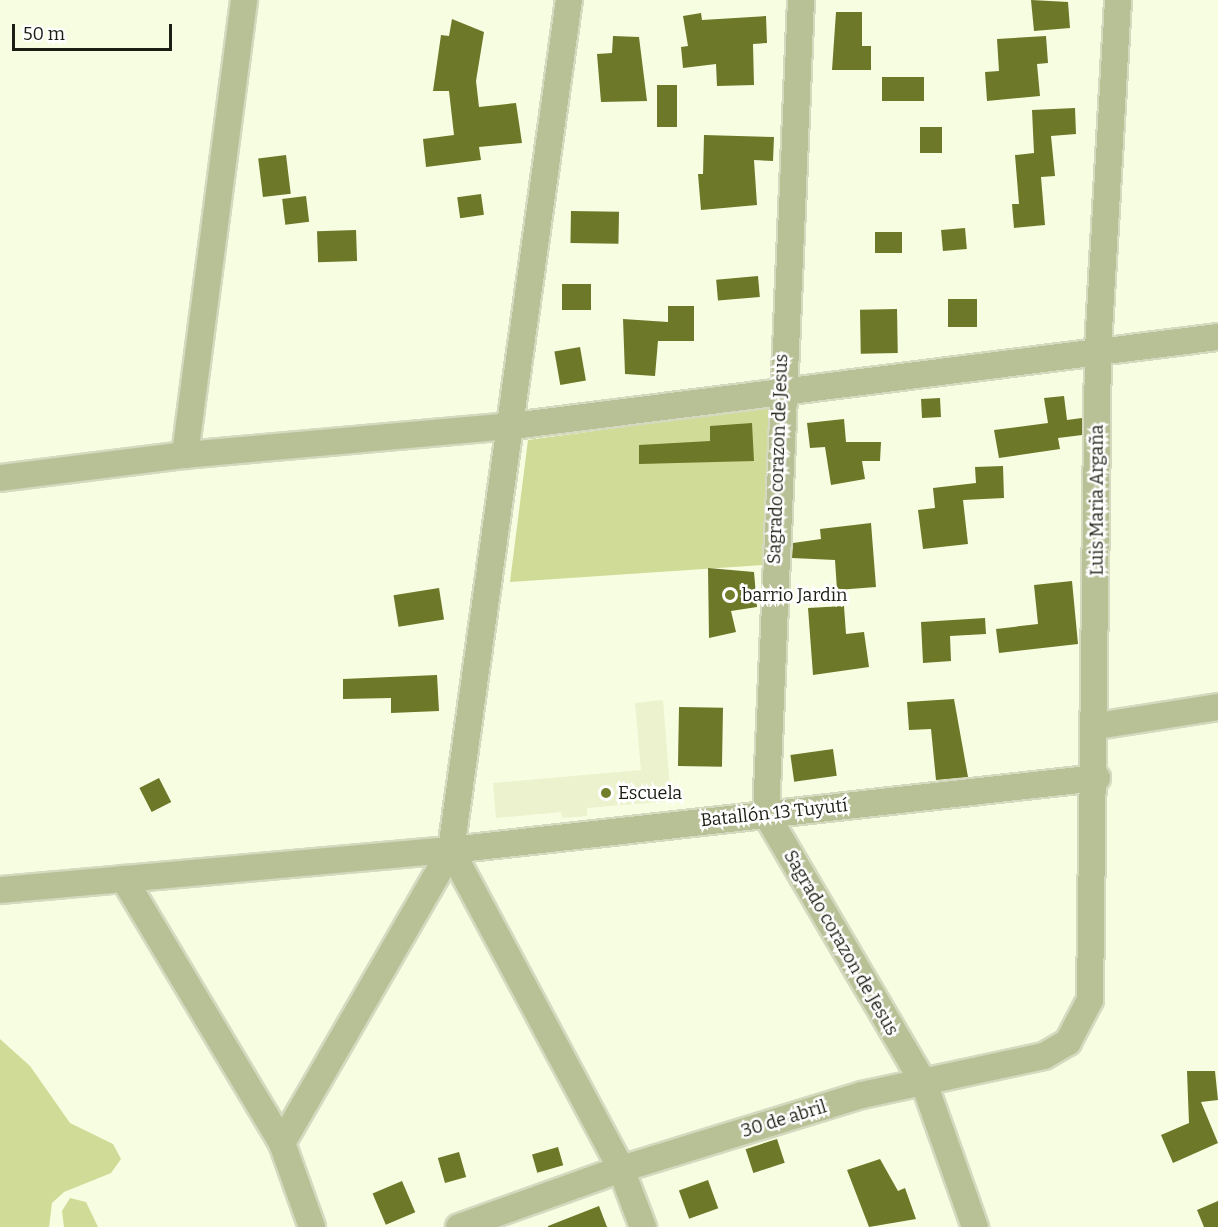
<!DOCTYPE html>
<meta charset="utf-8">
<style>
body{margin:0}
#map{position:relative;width:1218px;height:1227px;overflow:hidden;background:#f7fde0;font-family:Bitter,serif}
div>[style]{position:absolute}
.built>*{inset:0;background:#ebf2cd}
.green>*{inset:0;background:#cfdb96}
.building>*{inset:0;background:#6d7829;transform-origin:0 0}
.roads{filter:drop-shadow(2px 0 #d4d9bf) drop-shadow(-2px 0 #d4d9bf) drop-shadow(0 2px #d4d9bf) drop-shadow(0 -2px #d4d9bf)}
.minor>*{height:26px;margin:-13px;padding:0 13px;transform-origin:13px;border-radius:13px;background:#b8c096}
.dots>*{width:16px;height:16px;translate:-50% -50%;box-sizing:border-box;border:3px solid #fff;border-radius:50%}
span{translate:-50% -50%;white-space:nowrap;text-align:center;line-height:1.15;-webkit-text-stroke:5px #fff;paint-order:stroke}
.street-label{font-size:18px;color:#1c1e13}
.poi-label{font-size:18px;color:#1c1e13}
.left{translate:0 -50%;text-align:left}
.scale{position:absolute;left:12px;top:24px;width:160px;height:27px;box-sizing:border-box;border:3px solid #1c1e13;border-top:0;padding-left:8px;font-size:18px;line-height:21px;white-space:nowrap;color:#1c1e13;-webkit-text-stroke:4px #fff;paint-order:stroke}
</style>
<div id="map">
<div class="built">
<i style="clip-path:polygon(663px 700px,671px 801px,587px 808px,587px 816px,562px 818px,561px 812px,496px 818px,493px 783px,641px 770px,635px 703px)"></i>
</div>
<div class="green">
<i style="clip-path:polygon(772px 407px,763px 565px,510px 582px,528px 440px)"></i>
<i style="clip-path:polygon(0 1039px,30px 1066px,70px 1123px,113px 1144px,121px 1159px,111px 1173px,64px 1192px,52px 1203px,49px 1227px,0 1227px)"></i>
<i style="clip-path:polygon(70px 1198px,86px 1202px,98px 1227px,64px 1227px,62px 1211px)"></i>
</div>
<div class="building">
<i style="clip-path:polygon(1031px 0,1068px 2px,1070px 28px,1034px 31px)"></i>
<i style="clip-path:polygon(836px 12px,862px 12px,862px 46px,871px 46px,871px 70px,832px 70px)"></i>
<i style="clip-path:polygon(701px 13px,702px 20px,766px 16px,767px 43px,753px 44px,754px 85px,717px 86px,716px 64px,683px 68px,681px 47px,688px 46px,683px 16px)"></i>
<i style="clip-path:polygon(452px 19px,484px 32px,476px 81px,479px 107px,516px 103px,522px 143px,479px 147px,481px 160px,426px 167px,423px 139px,454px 135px,449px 91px,433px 91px,441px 35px,449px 36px)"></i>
<i style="clip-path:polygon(613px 36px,639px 37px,647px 101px,601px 102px,597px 54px,612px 53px)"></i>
<i style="clip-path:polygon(1046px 36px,1048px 63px,1037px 64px,1040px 96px,987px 101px,985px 72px,999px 71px,997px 39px)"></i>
<i style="left:924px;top:77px;width:24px;height:42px;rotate:90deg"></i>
<i style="left:657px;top:85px;width:20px;height:42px"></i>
<i style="clip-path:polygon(1075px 108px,1076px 134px,1051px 136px,1055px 176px,1041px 177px,1045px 225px,1014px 228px,1012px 204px,1019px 204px,1015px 155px,1034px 153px,1032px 110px)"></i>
<i style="left:920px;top:127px;width:22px;height:26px"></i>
<i style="clip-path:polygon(704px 135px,774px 137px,773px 161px,754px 160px,757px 205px,701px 210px,698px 174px,703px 174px)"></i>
<i style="left:286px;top:155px;width:39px;height:28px;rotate:83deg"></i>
<i style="left:481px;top:194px;width:21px;height:24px;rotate:82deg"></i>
<i style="left:306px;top:196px;width:26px;height:24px;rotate:83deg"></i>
<i style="left:571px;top:211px;width:48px;height:32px;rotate:1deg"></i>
<i style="left:965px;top:228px;width:21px;height:24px;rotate:85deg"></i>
<i style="left:356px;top:230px;width:31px;height:39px;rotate:88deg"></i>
<i style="left:875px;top:232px;width:27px;height:21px"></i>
<i style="left:758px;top:276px;width:21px;height:42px;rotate:85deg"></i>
<i style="left:562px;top:284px;width:29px;height:26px"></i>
<i style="left:948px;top:299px;width:29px;height:28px"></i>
<i style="clip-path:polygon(668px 306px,694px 306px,694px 341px,658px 341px,655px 376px,625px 374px,623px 319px,668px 322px)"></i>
<i style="left:897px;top:309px;width:44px;height:37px;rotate:89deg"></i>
<i style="left:580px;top:347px;width:34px;height:26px;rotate:80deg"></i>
<i style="clip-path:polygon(1064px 396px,1067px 420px,1082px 418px,1082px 435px,1058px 438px,1060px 449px,999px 458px,994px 430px,1048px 423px,1044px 398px)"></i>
<i style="left:940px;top:398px;width:19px;height:19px;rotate:87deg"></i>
<i style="clip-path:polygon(844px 419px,846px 442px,881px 442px,880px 461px,862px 461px,865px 479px,831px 485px,825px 447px,810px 448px,807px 423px)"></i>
<i style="clip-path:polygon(752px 423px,754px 461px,639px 464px,639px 445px,710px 441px,710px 426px)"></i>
<i style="clip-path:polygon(1003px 466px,1004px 498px,963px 500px,968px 544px,923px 549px,918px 510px,935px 508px,933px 488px,976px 483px,975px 467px)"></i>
<i style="clip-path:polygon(871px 523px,876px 587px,837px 590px,835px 560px,792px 558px,793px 543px,821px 539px,820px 529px)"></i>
<i style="clip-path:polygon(708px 568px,754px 572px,757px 607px,731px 611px,736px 632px,709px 638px)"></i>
<i style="clip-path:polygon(1072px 581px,1078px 644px,999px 653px,996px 629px,1038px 624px,1034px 585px)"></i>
<i style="left:439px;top:588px;width:32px;height:46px;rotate:81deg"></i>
<i style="clip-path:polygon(844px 606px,846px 634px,864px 632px,869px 667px,813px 675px,808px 608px)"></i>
<i style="clip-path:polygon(985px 618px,986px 634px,950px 636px,951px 661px,923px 663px,921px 622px)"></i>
<i style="clip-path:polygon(437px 675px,439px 711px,391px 713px,391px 698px,343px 699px,343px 679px)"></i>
<i style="clip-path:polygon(954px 699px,968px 777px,936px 780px,931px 729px,909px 730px,907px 702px)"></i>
<i style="left:679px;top:707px;width:44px;height:59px;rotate:1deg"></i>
<i style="left:833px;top:749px;width:27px;height:43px;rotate:82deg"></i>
<i style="left:159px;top:778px;width:27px;height:22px;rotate:63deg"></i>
<i style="clip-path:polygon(1187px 1071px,1215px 1071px,1218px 1100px,1201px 1102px,1218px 1143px,1173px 1163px,1161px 1135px,1189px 1123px)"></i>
<i style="left:777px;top:1139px;width:25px;height:33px;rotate:72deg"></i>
<i style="left:558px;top:1147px;width:19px;height:27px;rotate:74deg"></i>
<i style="left:459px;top:1152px;width:26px;height:22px;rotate:74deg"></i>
<i style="clip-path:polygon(880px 1159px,898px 1191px,905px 1188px,916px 1219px,869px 1227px,847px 1170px)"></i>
<i style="left:708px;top:1180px;width:30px;height:31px;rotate:70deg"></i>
<i style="left:402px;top:1181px;width:34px;height:32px;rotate:67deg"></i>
<i style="clip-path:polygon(1218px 1201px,1218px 1227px,1204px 1227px,1197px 1210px)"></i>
<i style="clip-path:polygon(599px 1206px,607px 1227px,548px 1227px,548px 1226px)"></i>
</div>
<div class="roads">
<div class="minor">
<i style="left:801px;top:0;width:815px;rotate:92.46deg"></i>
<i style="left:766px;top:814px;width:312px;rotate:59.6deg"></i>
<i style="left:924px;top:1083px;width:153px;rotate:70.5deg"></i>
<i style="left:185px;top:455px;width:459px;rotate:-82.6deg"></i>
<i style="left:0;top:478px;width:186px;rotate:-7.1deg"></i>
<i style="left:185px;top:455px;width:329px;rotate:-5.1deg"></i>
<i style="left:513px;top:426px;width:711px;rotate:-7.2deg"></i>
<i style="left:1097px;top:726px;width:122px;rotate:-8.9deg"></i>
<i style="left:451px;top:850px;width:361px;rotate:61.9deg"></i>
<i style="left:621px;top:1169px;width:62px;rotate:69.2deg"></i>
<i style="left:124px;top:879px;width:308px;rotate:59.1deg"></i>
<i style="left:0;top:890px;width:453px;rotate:-5.1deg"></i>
<i style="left:451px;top:850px;width:650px;rotate:-6.36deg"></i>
<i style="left:312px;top:1227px;width:89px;rotate:-109.7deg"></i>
<i style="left:282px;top:1143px;width:338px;rotate:-60deg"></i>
<i style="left:451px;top:850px;width:858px;rotate:-82.1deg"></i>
<i style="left:459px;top:1227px;width:172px;rotate:-19.7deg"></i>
<i style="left:621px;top:1169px;width:252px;rotate:-17.1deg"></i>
<i style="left:862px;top:1095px;width:186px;rotate:-12.1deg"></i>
<i style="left:1044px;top:1056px;width:28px;rotate:-30deg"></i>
<i style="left:1068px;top:1042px;width:47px;rotate:-62.4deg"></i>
<i style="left:1090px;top:1000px;width:652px;rotate:-89.3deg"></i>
<i style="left:1098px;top:348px;width:349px;rotate:-86.7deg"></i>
</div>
</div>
<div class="dots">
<i style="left:730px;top:595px;background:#737e2a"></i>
<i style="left:606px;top:793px;background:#737e2a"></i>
</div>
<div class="street-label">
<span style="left:778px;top:459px;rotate:-88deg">Sagrado corazon de Jesus</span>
<span style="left:1097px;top:500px;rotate:-90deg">Luis Maria Argaña</span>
<span style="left:774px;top:813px;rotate:-6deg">Batallón 13 Tuyutí</span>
<span style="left:841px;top:943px;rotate:60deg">Sagrado corazon de Jesus</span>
<span style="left:784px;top:1119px;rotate:-17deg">30 de abril</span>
</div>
<div class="poi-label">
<span class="left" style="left:742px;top:595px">barrio Jardin</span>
<span class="left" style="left:618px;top:793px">Escuela</span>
</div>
<div class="scale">50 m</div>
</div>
